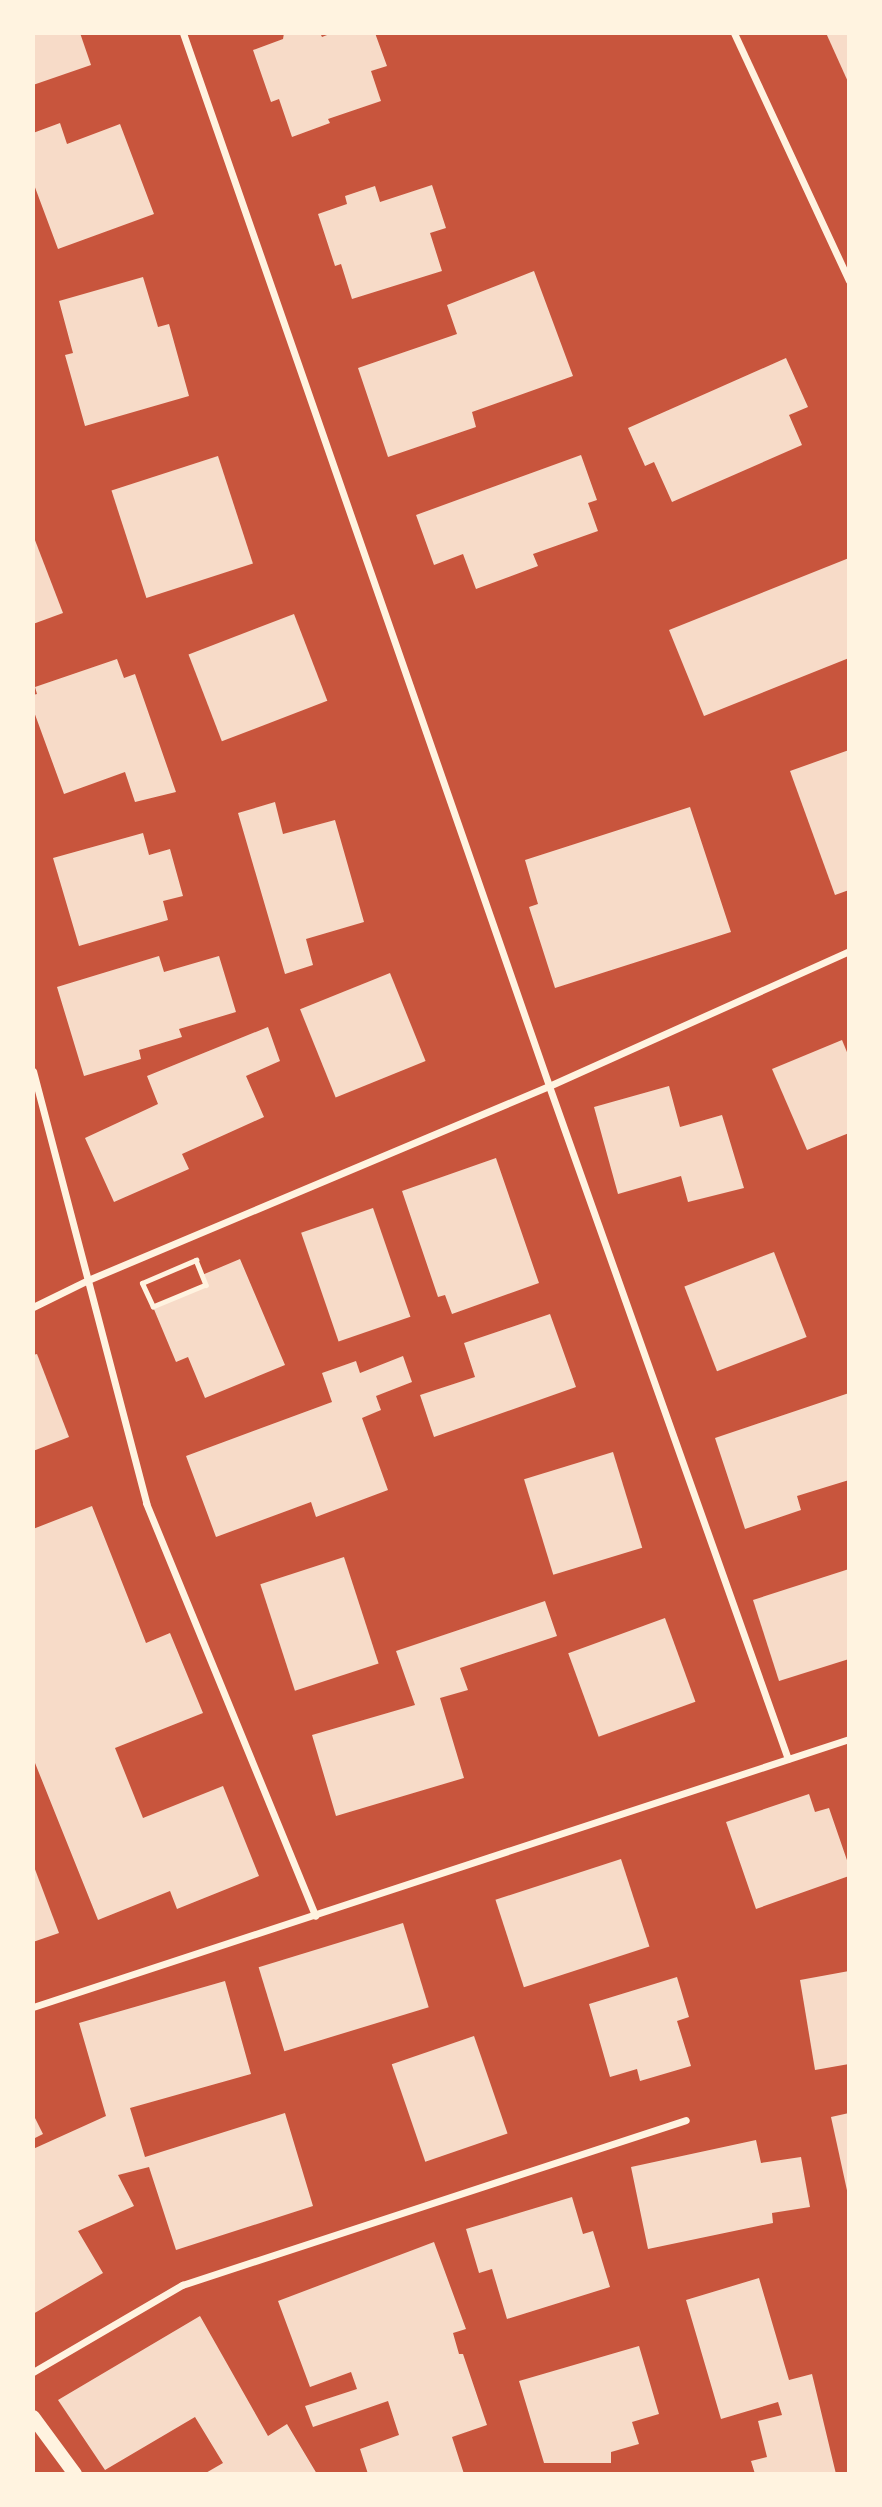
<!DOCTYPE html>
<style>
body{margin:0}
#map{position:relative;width:882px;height:2507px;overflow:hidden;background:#c8553d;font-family:"Source Sans 3",sans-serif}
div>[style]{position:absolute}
.building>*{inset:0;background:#f7dbc8;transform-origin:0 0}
.path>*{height:4.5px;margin:-2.25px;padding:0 2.25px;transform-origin:2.25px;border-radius:2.25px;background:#fff3e0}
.minor>*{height:7px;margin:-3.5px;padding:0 3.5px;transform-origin:3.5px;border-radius:3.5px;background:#fff3e0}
.secondary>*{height:14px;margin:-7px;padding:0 7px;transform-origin:7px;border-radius:7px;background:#fff3e0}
span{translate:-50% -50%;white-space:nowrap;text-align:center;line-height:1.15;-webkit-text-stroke:6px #fff3e0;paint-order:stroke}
.frame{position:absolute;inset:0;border:35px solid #fff3e0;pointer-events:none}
</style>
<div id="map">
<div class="building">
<i style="clip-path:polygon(33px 33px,80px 33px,91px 65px,33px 85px)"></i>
<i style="clip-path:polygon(284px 33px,320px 33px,322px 37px,332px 33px,375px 33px,387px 66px,371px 71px,381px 101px,328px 119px,330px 123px,292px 137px,279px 99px,271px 102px,253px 50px,283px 39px)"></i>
<i style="clip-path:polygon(826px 33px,849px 33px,849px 84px)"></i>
<i style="clip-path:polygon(60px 123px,67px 144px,120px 124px,154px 214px,58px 249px,33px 182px,33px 133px)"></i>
<i style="clip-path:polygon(432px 185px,446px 228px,430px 233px,442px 271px,352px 299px,341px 264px,335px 266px,318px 214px,347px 204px,345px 196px,375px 186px,380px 202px)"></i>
<i style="clip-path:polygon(534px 271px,573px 376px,472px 412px,476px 427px,388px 457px,358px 368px,457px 334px,447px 305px)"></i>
<i style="clip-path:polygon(143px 277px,158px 327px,169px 324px,189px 396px,85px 426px,65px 355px,73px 353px,59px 301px)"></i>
<i style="clip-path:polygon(786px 358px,808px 407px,789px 415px,802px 445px,672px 502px,654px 462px,645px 466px,628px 428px)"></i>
<i style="clip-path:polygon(581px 455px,597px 500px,588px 503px,598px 531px,533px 554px,538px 566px,476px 589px,463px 554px,434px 565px,416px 515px)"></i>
<i style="left:218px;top:456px;width:113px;height:112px;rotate:72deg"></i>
<i style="clip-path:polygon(33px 535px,63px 613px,33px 624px)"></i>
<i style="clip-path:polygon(849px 558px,849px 658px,704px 716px,669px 630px)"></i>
<i style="left:294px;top:614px;width:93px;height:113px;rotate:69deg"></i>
<i style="clip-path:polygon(117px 659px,124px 678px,135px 674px,176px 792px,135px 802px,125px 772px,64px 794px,33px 709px,33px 695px,37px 694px,35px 687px)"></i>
<i style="clip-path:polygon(849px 750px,849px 890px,835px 895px,790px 771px)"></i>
<i style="clip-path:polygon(275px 802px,283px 834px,335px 820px,364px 922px,306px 939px,313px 965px,285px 974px,238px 813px)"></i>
<i style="clip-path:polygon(690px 807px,731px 932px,555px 988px,529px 907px,538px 904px,525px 860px)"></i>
<i style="clip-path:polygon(143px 833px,149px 855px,170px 849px,183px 896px,163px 901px,168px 920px,79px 946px,53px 858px)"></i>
<i style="clip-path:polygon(159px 956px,164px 972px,219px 956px,236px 1012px,179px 1029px,182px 1037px,139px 1050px,141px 1059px,84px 1076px,57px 987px)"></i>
<i style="left:390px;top:973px;width:95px;height:97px;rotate:68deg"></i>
<i style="clip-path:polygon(268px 1027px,280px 1061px,246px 1076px,264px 1117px,182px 1154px,189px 1169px,114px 1202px,85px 1138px,158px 1104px,147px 1076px)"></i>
<i style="clip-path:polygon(842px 1040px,849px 1057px,849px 1133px,807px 1150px,772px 1069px)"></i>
<i style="clip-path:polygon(669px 1086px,680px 1127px,722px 1115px,744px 1188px,688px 1202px,681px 1176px,618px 1194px,594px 1107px)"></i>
<i style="clip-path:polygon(496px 1158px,539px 1283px,452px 1314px,445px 1295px,438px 1297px,402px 1191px)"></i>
<i style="left:373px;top:1208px;width:115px;height:76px;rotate:71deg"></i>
<i style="left:774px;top:1252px;width:91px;height:96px;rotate:69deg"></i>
<i style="clip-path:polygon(240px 1259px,285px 1365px,205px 1398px,188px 1357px,176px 1362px,153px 1307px,206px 1285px,202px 1275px)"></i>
<i style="clip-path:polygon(550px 1314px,576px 1387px,434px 1437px,420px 1395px,475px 1377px,464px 1343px)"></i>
<i style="clip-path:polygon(37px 1354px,69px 1437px,33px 1451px,33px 1355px)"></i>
<i style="clip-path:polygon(403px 1356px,412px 1382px,376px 1396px,381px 1410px,362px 1418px,388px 1490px,316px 1517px,311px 1502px,216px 1537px,186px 1456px,332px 1402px,322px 1373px,356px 1361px,360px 1373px)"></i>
<i style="clip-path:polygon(849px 1393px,849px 1480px,797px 1496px,801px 1510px,745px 1529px,715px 1438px)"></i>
<i style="left:613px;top:1452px;width:100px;height:93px;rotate:73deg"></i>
<i style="clip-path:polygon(92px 1506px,146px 1643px,170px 1633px,203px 1713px,115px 1748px,143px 1818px,223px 1786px,259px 1876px,177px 1909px,170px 1891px,98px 1920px,33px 1758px,33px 1529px)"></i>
<i style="left:344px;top:1557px;width:112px;height:88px;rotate:72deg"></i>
<i style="clip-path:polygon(849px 1569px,849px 1659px,779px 1681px,753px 1600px)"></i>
<i style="clip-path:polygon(545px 1601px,557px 1636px,460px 1668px,468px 1690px,440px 1698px,464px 1778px,336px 1816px,312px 1735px,415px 1705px,396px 1651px)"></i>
<i style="left:665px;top:1618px;width:89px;height:103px;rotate:70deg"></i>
<i style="clip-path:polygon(809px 1794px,815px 1812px,829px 1808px,849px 1866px,849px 1876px,756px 1909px,726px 1822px)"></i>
<i style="left:621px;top:1859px;width:92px;height:132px;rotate:72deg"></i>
<i style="clip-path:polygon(33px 1864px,59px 1933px,33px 1942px)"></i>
<i style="left:403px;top:1923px;width:88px;height:151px;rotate:73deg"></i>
<i style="clip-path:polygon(849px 1971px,849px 2064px,815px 2070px,800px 1980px)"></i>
<i style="clip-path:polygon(677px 1977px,689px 2017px,677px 2021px,691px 2066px,640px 2081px,637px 2069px,610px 2077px,589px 2004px)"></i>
<i style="clip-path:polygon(225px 1981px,251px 2074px,130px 2108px,145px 2157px,285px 2113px,313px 2206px,176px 2250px,149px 2167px,118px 2175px,134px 2206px,78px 2231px,103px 2273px,33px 2314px,33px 2149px,106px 2116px,79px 2023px)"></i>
<i style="left:474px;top:2036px;width:103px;height:87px;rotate:71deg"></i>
<i style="clip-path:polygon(849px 2113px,849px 2195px,848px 2195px,831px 2117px)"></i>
<i style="clip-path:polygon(33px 2114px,43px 2134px,33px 2139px)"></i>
<i style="clip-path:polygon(756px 2140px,761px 2163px,801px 2157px,810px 2207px,772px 2213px,773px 2223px,648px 2249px,631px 2167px)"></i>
<i style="clip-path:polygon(572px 2197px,583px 2234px,593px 2231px,610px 2287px,507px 2319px,492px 2269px,479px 2273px,466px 2229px)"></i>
<i style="clip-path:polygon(434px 2242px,466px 2329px,453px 2333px,459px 2354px,463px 2354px,487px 2425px,452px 2437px,464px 2474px,368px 2474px,360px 2449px,399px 2435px,388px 2401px,313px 2427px,305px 2406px,357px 2389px,351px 2372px,310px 2387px,278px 2301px)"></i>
<i style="clip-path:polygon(759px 2278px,789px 2380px,812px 2374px,836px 2474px,755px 2474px,751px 2461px,767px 2457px,758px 2421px,782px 2415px,778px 2402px,721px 2419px,686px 2300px)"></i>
<i style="clip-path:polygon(200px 2316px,268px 2436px,287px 2424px,317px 2474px,204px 2474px,223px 2463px,195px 2417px,105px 2470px,58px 2400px)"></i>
<i style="clip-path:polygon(639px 2346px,659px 2414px,632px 2422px,639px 2444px,611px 2452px,611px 2463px,544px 2463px,519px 2381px)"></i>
</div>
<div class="path">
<i style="left:196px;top:1260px;width:27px;rotate:68deg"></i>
<i style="left:206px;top:1285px;width:57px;rotate:157.5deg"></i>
<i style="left:153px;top:1307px;width:26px;rotate:-115deg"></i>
<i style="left:142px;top:1283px;width:59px;rotate:-23.1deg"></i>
</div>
<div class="minor">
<i style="left:183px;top:33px;width:1115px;rotate:70.83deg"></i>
<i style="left:549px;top:1086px;width:714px;rotate:70.45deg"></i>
<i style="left:734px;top:33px;width:273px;rotate:65.1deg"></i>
<i style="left:33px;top:1071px;width:447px;rotate:75.3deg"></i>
<i style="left:146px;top:1503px;width:446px;rotate:67.7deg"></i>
<i style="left:33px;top:1307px;width:61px;rotate:-26.1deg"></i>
<i style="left:88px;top:1280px;width:500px;rotate:-22.82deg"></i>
<i style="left:549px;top:1086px;width:329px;rotate:-24.2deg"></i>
<i style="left:33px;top:2007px;width:859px;rotate:-18.18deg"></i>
<i style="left:33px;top:2372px;width:173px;rotate:-30.3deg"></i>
<i style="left:182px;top:2285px;width:530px;rotate:-18.13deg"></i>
</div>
<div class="secondary">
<i style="left:33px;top:2417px;width:71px;rotate:53.6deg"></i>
</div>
<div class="frame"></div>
</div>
